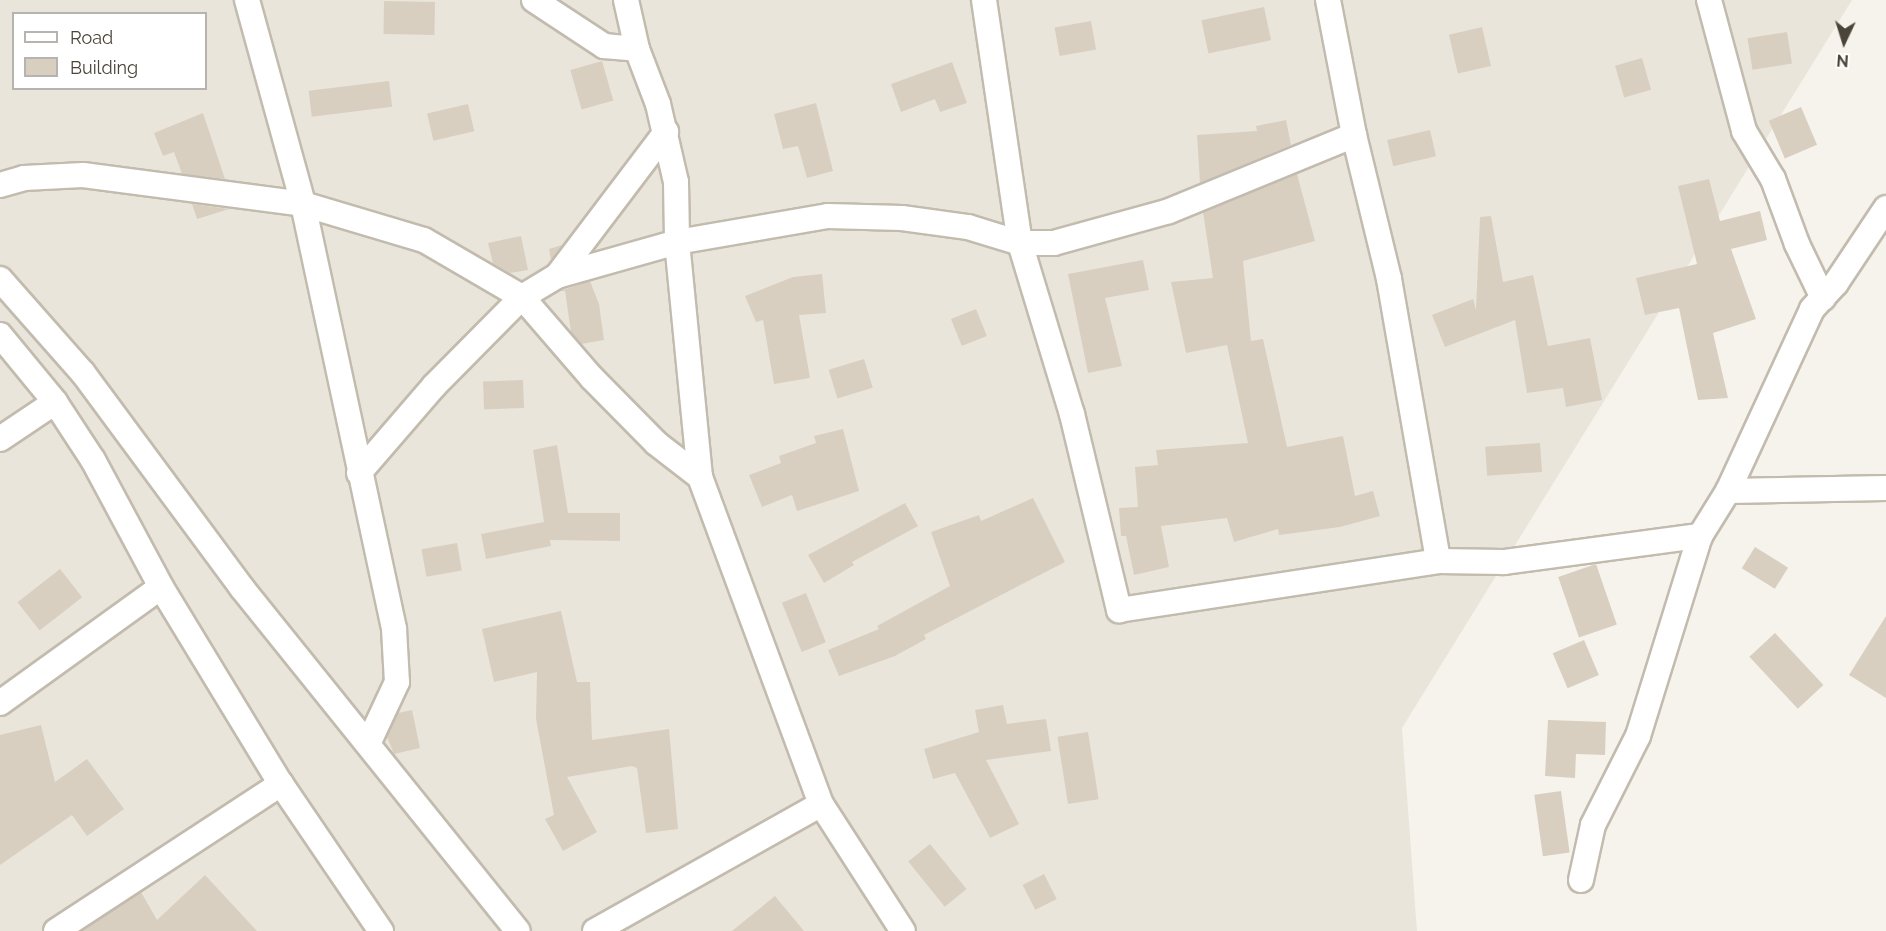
<!DOCTYPE html>
<style>
body{margin:0}
#map{position:relative;width:1886px;height:931px;overflow:hidden;background:#f6f3ec;font-family:Raleway,sans-serif}
div>[style]{position:absolute}
.residential>*{inset:0;background:#eae5da}
.building>*{inset:0;background:#d8cfc1;transform-origin:0 0}
.roads{filter:drop-shadow(2px 0 #c2bbae) drop-shadow(-2px 0 #c2bbae) drop-shadow(0 2px #c2bbae) drop-shadow(0 -2px #c2bbae)}
.street>*{height:24px;margin:-12px;padding:0 12px;transform-origin:12px;border-radius:12px;background:#fff}
span{translate:-50% -50%;white-space:nowrap;text-align:center;line-height:1.15;-webkit-text-stroke:5px #fff;paint-order:stroke}
.legend{position:absolute;left:12px;top:12px;width:195px;height:78px;box-sizing:border-box;background:#fff;border:2px solid #b7b4b0;margin:0;padding:8px 10px;list-style:none;font-size:18px;color:#4b4439}
.legend li{display:flex;align-items:center;gap:12px;height:30px}
.legend b{width:30px;border:2px solid #b7b4b0}
.north{position:absolute;left:1814px;top:12px;width:60px;height:60px;-webkit-text-stroke:4px #fff;paint-order:stroke;rotate:184deg;font-size:16px;font-weight:700;line-height:24px;text-align:center;color:#4b4439}
.north::after{content:'';display:block;margin:auto;width:21px;height:27px;background:#4b4439;clip-path:polygon(50% 0,100% 100%,50% 72%,0 100%)}
</style>
<div id="map">
<div class="residential">
<i style="clip-path:polygon(evenodd,0 0,1852px 0,1402px 728px,1417px 931px,0 931px,0 0,14px 14px,206px 14px,206px 88px,14px 88px,14px 14px)"></i>
</div>
<div class="building">
<i style="left:384px;top:1px;width:51px;height:33px;rotate:1deg"></i>
<i style="left:1264px;top:7px;width:34px;height:64px;rotate:78deg"></i>
<i style="left:1091px;top:21px;width:29px;height:37px;rotate:80deg"></i>
<i style="left:1482px;top:27px;width:40px;height:34px;rotate:77deg"></i>
<i style="left:1787px;top:32px;width:32px;height:40px;rotate:81deg"></i>
<i style="left:1642px;top:58px;width:33px;height:28px;rotate:74deg"></i>
<i style="left:602px;top:61px;width:41px;height:33px;rotate:74deg"></i>
<i style="clip-path:polygon(952px 62px,967px 103px,940px 112px,935px 99px,901px 112px,891px 84px)"></i>
<i style="left:389px;top:81px;width:26px;height:81px;rotate:83deg"></i>
<i style="clip-path:polygon(816px 103px,833px 171px,807px 178px,798px 146px,783px 149px,774px 114px)"></i>
<i style="left:468px;top:104px;width:28px;height:42px;rotate:77deg"></i>
<i style="left:1801px;top:107px;width:41px;height:35px;rotate:67deg"></i>
<i style="clip-path:polygon(203px 113px,225px 179px,182px 174px,174px 152px,163px 156px,154px 133px)"></i>
<i style="clip-path:polygon(1286px 120px,1291px 145px,1200px 183px,1197px 135px,1257px 131px,1256px 126px)"></i>
<i style="left:1430px;top:130px;width:27px;height:44px;rotate:77deg"></i>
<i style="clip-path:polygon(1297px 174px,1315px 241px,1243px 261px,1251px 341px,1263px 339px,1287px 447px,1343px 436px,1355px 496px,1373px 491px,1380px 516px,1340px 527px,1279px 535px,1278px 529px,1234px 542px,1227px 518px,1161px 526px,1169px 567px,1134px 575px,1126px 536px,1121px 536px,1119px 508px,1138px 507px,1135px 467px,1158px 465px,1156px 450px,1248px 443px,1227px 345px,1186px 353px,1171px 282px,1213px 278px,1203px 212px)"></i>
<i style="clip-path:polygon(1709px 179px,1720px 221px,1760px 211px,1767px 240px,1731px 249px,1756px 319px,1713px 333px,1728px 398px,1698px 400px,1679px 308px,1645px 315px,1636px 278px,1697px 264px,1678px 186px)"></i>
<i style="clip-path:polygon(192px 204px,229px 209px,197px 219px)"></i>
<i style="clip-path:polygon(1491px 216px,1503px 282px,1533px 275px,1548px 346px,1590px 338px,1602px 400px,1566px 407px,1563px 388px,1527px 393px,1515px 320px,1445px 347px,1432px 315px,1473px 299px,1476px 310px,1480px 217px)"></i>
<i style="clip-path:polygon(521px 236px,528px 270px,510px 273px,493px 263px,488px 243px)"></i>
<i style="clip-path:polygon(562px 245px,551px 260px,549px 249px)"></i>
<i style="clip-path:polygon(1143px 260px,1149px 290px,1105px 298px,1122px 366px,1088px 373px,1068px 274px)"></i>
<i style="clip-path:polygon(822px 274px,826px 313px,799px 315px,810px 378px,774px 384px,763px 320px,756px 322px,745px 296px,793px 277px)"></i>
<i style="clip-path:polygon(590px 281px,599px 304px,604px 340px,581px 344px,571px 332px,565px 291px,560px 291px)"></i>
<i style="left:976px;top:309px;width:29px;height:27px;rotate:68deg"></i>
<i style="left:864px;top:359px;width:30px;height:37px;rotate:73deg"></i>
<i style="left:523px;top:380px;width:28px;height:40px;rotate:88deg"></i>
<i style="clip-path:polygon(843px 429px,859px 491px,797px 511px,792px 495px,762px 507px,749px 475px,781px 463px,779px 456px,816px 443px,814px 436px)"></i>
<i style="left:1540px;top:443px;width:29px;height:55px;rotate:86deg"></i>
<i style="clip-path:polygon(557px 445px,568px 513px,620px 513px,620px 541px,550px 540px,551px 546px,486px 559px,481px 534px,544px 522px,533px 450px)"></i>
<i style="clip-path:polygon(1033px 498px,1065px 562px,924px 635px,926px 639px,895px 656px,839px 676px,828px 650px,879px 629px,877px 626px,950px 586px,931px 532px,979px 515px,981px 521px)"></i>
<i style="clip-path:polygon(905px 503px,918px 526px,852px 562px,854px 565px,824px 583px,808px 555px)"></i>
<i style="left:457px;top:543px;width:28px;height:36px;rotate:80deg"></i>
<i style="left:1755px;top:547px;width:39px;height:25px;rotate:32deg"></i>
<i style="left:1596px;top:564px;width:64px;height:40px;rotate:71deg"></i>
<i style="left:60px;top:569px;width:36px;height:54px;rotate:52deg"></i>
<i style="left:806px;top:593px;width:53px;height:26px;rotate:68deg"></i>
<i style="clip-path:polygon(561px 611px,577px 682px,590px 682px,592px 740px,669px 729px,678px 829px,646px 833px,637px 768px,632px 766px,567px 777px,597px 832px,563px 851px,545px 819px,554px 815px,536px 719px,537px 672px,494px 682px,482px 629px)"></i>
<i style="clip-path:polygon(1886px 616px,1886px 698px,1849px 675px)"></i>
<i style="left:1775px;top:633px;width:71px;height:35px;rotate:47deg"></i>
<i style="left:1584px;top:640px;width:38px;height:34px;rotate:67deg"></i>
<i style="clip-path:polygon(1003px 705px,1007px 724px,1046px 719px,1051px 751px,986px 760px,1019px 824px,990px 838px,955px 773px,933px 779px,924px 749px,979px 732px,975px 710px)"></i>
<i style="clip-path:polygon(412px 710px,420px 748px,394px 754px,387px 737px,398px 713px)"></i>
<i style="clip-path:polygon(1548px 720px,1606px 722px,1605px 755px,1576px 754px,1575px 778px,1545px 776px)"></i>
<i style="clip-path:polygon(41px 725px,55px 782px,87px 759px,124px 809px,87px 836px,72px 815px,0 865px,0 735px)"></i>
<i style="left:1088px;top:732px;width:68px;height:31px;rotate:81deg"></i>
<i style="left:1561px;top:791px;width:62px;height:27px;rotate:82deg"></i>
<i style="left:930px;top:844px;width:58px;height:28px;rotate:51deg"></i>
<i style="left:1044px;top:874px;width:28px;height:24px;rotate:63deg"></i>
<i style="clip-path:polygon(205px 875px,257px 931px,82px 931px,141px 892px,157px 920px)"></i>
<i style="clip-path:polygon(775px 896px,804px 931px,732px 931px)"></i>
</div>
<div class="roads">
<div class="street">
<i style="left:247px;top:0;width:212px;rotate:74.6deg"></i>
<i style="left:303px;top:204px;width:435px;rotate:77.9deg"></i>
<i style="left:394px;top:629px;width:53px;rotate:86.8deg"></i>
<i style="left:397px;top:682px;width:68px;rotate:115.1deg"></i>
<i style="left:534px;top:0;width:84px;rotate:33.3deg"></i>
<i style="left:604px;top:46px;width:33px;rotate:5deg"></i>
<i style="left:626px;top:0;width:50px;rotate:77.3deg"></i>
<i style="left:637px;top:49px;width:59px;rotate:69.1deg"></i>
<i style="left:658px;top:104px;width:80px;rotate:77deg"></i>
<i style="left:676px;top:182px;width:60px;rotate:89deg"></i>
<i style="left:677px;top:242px;width:236px;rotate:84.4deg"></i>
<i style="left:700px;top:477px;width:349px;rotate:69.7deg"></i>
<i style="left:821px;top:804px;width:151px;rotate:57.2deg"></i>
<i style="left:984px;top:0;width:246px;rotate:81.6deg"></i>
<i style="left:1020px;top:243px;width:179px;rotate:73.1deg"></i>
<i style="left:1072px;top:414px;width:202px;rotate:76.5deg"></i>
<i style="left:1119px;top:610px;width:323px;rotate:-8.7deg"></i>
<i style="left:1438px;top:561px;width:66px;rotate:0.9deg"></i>
<i style="left:1504px;top:562px;width:198px;rotate:-7.6deg"></i>
<i style="left:1328px;top:0;width:137px;rotate:79.1deg"></i>
<i style="left:1354px;top:135px;width:148px;rotate:76.3deg"></i>
<i style="left:1389px;top:279px;width:286px;rotate:80.1deg"></i>
<i style="left:1709px;top:0;width:136px;rotate:75deg"></i>
<i style="left:1744px;top:131px;width:56px;rotate:58.9deg"></i>
<i style="left:1773px;top:179px;width:69px;rotate:69.7deg"></i>
<i style="left:1797px;top:244px;width:60px;rotate:64.3deg"></i>
<i style="left:0;top:185px;width:25px;rotate:-16deg"></i>
<i style="left:24px;top:178px;width:59px;rotate:-2.9deg"></i>
<i style="left:83px;top:175px;width:222px;rotate:7.5deg"></i>
<i style="left:303px;top:204px;width:126px;rotate:16.6deg"></i>
<i style="left:424px;top:240px;width:113px;rotate:30.2deg"></i>
<i style="left:522px;top:297px;width:107px;rotate:49.2deg"></i>
<i style="left:592px;top:378px;width:91px;rotate:45.4deg"></i>
<i style="left:656px;top:443px;width:56px;rotate:37.7deg"></i>
<i style="left:557px;top:276px;width:181px;rotate:-52.9deg"></i>
<i style="left:0;top:279px;width:125px;rotate:48.6deg"></i>
<i style="left:83px;top:373px;width:267px;rotate:53.5deg"></i>
<i style="left:242px;top:588px;width:440px;rotate:51.2deg"></i>
<i style="left:0;top:335px;width:87px;rotate:50.6deg"></i>
<i style="left:55px;top:402px;width:69px;rotate:56.8deg"></i>
<i style="left:93px;top:460px;width:144px;rotate:61.8deg"></i>
<i style="left:161px;top:587px;width:231px;rotate:58.7deg"></i>
<i style="left:281px;top:784px;width:178px;rotate:55.8deg"></i>
<i style="left:0;top:439px;width:66px;rotate:-33.9deg"></i>
<i style="left:359px;top:473px;width:115px;rotate:-49.2deg"></i>
<i style="left:434px;top:386px;width:125px;rotate:-45.3deg"></i>
<i style="left:522px;top:297px;width:41px;rotate:-31deg"></i>
<i style="left:557px;top:276px;width:125px;rotate:-15.8deg"></i>
<i style="left:677px;top:242px;width:153px;rotate:-9.8deg"></i>
<i style="left:828px;top:216px;width:74px;rotate:1.5deg"></i>
<i style="left:902px;top:218px;width:67px;rotate:7.8deg"></i>
<i style="left:968px;top:227px;width:54px;rotate:17.1deg"></i>
<i style="left:1020px;top:243px;width:34px"></i>
<i style="left:1054px;top:243px;width:119px;rotate:-15.5deg"></i>
<i style="left:1169px;top:211px;width:200px;rotate:-22.3deg"></i>
<i style="left:1728px;top:491px;width:158px;rotate:-1.1deg"></i>
<i style="left:0;top:703px;width:198px;rotate:-35.8deg"></i>
<i style="left:1581px;top:880px;width:56px;rotate:-77.7deg"></i>
<i style="left:1593px;top:825px;width:100px;rotate:-63.2deg"></i>
<i style="left:1638px;top:736px;width:209px;rotate:-72.8deg"></i>
<i style="left:1700px;top:536px;width:53px;rotate:-58.1deg"></i>
<i style="left:1728px;top:491px;width:200px;rotate:-65.2deg"></i>
<i style="left:1812px;top:309px;width:35px;rotate:-47deg"></i>
<i style="left:1836px;top:283px;width:90px;rotate:-56.3deg"></i>
<i style="left:56px;top:931px;width:269px;rotate:-33.2deg"></i>
<i style="left:595px;top:931px;width:259px;rotate:-29.3deg"></i>
</div>
</div>
<ul class="legend">
<li><b style="height:8px;background:#fff"></b>Road</li>
<li><b style="height:16px;background:#d8cfc1"></b>Building</li>
</ul>
<div class="north">N</div>
</div>
